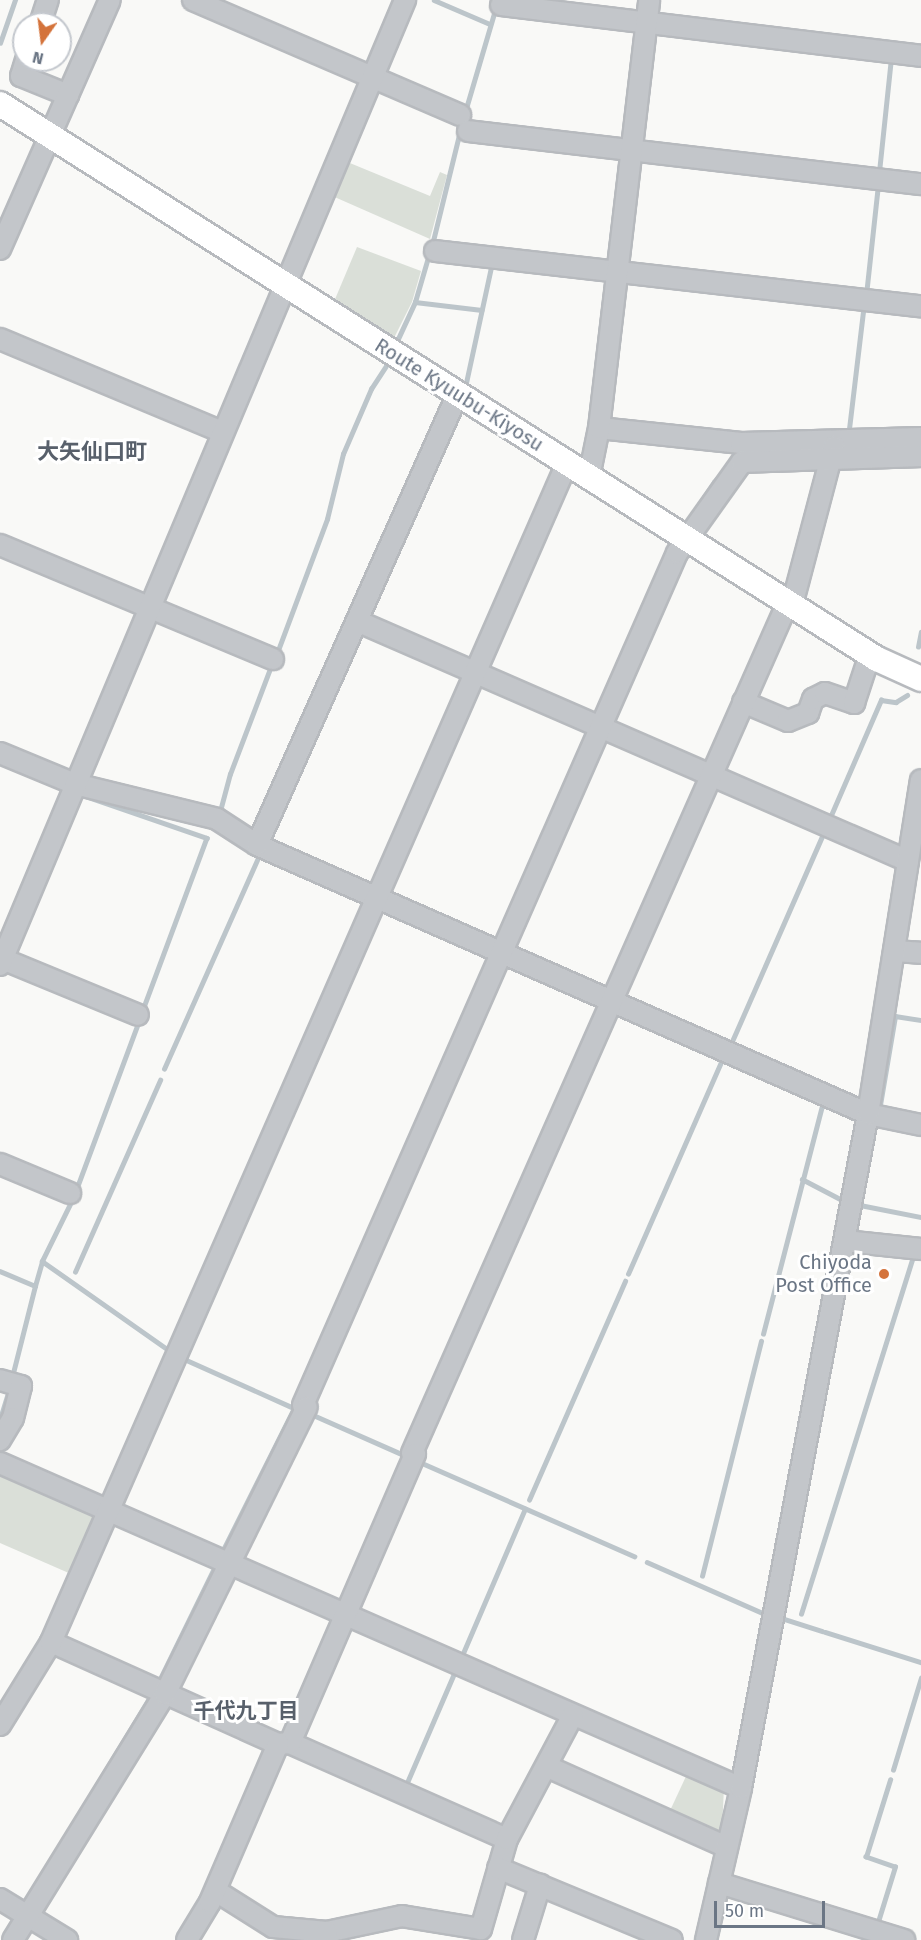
<!DOCTYPE html>
<meta charset="utf-8">
<style>
body{margin:0}
#map{position:relative;width:921px;height:1940px;overflow:hidden;background:#f9f9f7;font-family:"Fira Sans","Noto Sans JP",sans-serif}
div>[style]{position:absolute}
.green>*{inset:0;background:#dadfd8}
.stream>*{height:4.5px;margin:-2.25px;padding:0 2.25px;transform-origin:2.25px;border-radius:2.25px;background:#bcc5ca}
.roads{filter:drop-shadow(2px 0 #b7babe) drop-shadow(-2px 0 #b7babe) drop-shadow(0 2px #b7babe) drop-shadow(0 -2px #b7babe)}
.minor>*{height:20px;margin:-10px;padding:0 10px;transform-origin:10px;border-radius:10px;background:#c3c6ca}
.major>*{height:24px;margin:-12px;padding:0 12px;transform-origin:12px;border-radius:12px;background:#fff}
.dots>*{width:16px;height:16px;translate:-50% -50%;box-sizing:border-box;border:3px solid #fff;border-radius:50%}
span{translate:-50% -50%;white-space:nowrap;text-align:center;line-height:1.15;-webkit-text-stroke:6px #fff;paint-order:stroke}
.street-label{font-size:20px;color:#6b7685}
.poi-label{font-size:20px;color:#6b7685}
.right{translate:-100% -50%;text-align:right}
.neighbourhood-label{font-size:21px;color:#58606b;font-weight:700}
.quarter-label{font-size:22px;color:#58606b;font-weight:700}
.north{position:absolute;left:12px;top:12px;width:60px;height:60px;box-sizing:border-box;background:#fff;border:2px solid #c4c8ce;border-radius:50%;rotate:194deg;font-size:16px;font-weight:700;line-height:24px;text-align:center;color:#6b7685}
.north::after{content:'';display:block;margin:auto;width:21px;height:27px;background:#d4733b;clip-path:polygon(50% 0,100% 100%,50% 72%,0 100%)}
.scale{position:absolute;left:714px;top:1901px;width:111px;height:27px;box-sizing:border-box;border:3px solid #6b7685;border-top:0;padding-left:8px;font-size:18px;line-height:21px;white-space:nowrap;color:#6b7685;-webkit-text-stroke:4px #fff;paint-order:stroke}
</style>
<div id="map">
<div class="green">
<i style="clip-path:polygon(345px 161px,430px 196px,440px 172px,447px 175px,430px 239px,330px 195px)"></i>
<i style="clip-path:polygon(357px 247px,421px 271px,412px 302px,392px 342px,333px 304px)"></i>
<i style="clip-path:polygon(0 1472px,93px 1512px,95px 1520px,71px 1574px,0 1543px)"></i>
<i style="clip-path:polygon(688px 1772px,724px 1787px,722px 1830px,717px 1837px,668px 1815px)"></i>
</div>
<div class="stream">
<i style="left:434px;top:0;width:61px;rotate:23.2deg"></i>
<i style="left:0;top:43px;width:46px;rotate:-70.8deg"></i>
<i style="left:465px;top:112px;width:109px;rotate:-73.6deg"></i>
<i style="left:879px;top:172px;width:116px;rotate:-84deg"></i>
<i style="left:432px;top:245px;width:117px;rotate:-76.2deg"></i>
<i style="left:866px;top:295px;width:112px;rotate:-83.8deg"></i>
<i style="left:415px;top:302px;width:67px;rotate:6.8deg"></i>
<i style="left:397px;top:341px;width:43px;rotate:-65.2deg"></i>
<i style="left:415px;top:302px;width:50px;rotate:-73.7deg"></i>
<i style="left:466px;top:383px;width:123px;rotate:-77.8deg"></i>
<i style="left:849px;top:429px;width:126px;rotate:-83.2deg"></i>
<i style="left:690px;top:518px;width:43px;rotate:-56.3deg"></i>
<i style="left:714px;top:482px;width:32px;rotate:-49deg"></i>
<i style="left:918px;top:647px;width:15px;rotate:-79deg"></i>
<i style="left:277px;top:653px;width:143px;rotate:-69.5deg"></i>
<i style="left:327px;top:519px;width:67px;rotate:-76.2deg"></i>
<i style="left:343px;top:454px;width:71px;rotate:-66.7deg"></i>
<i style="left:371px;top:389px;width:27px;rotate:-57deg"></i>
<i style="left:85px;top:796px;width:129px;rotate:19deg"></i>
<i style="left:207px;top:838px;width:187px;rotate:110.4deg"></i>
<i style="left:220px;top:811px;width:38px;rotate:-75deg"></i>
<i style="left:230px;top:774px;width:116px;rotate:-69.2deg"></i>
<i style="left:829px;top:820px;width:131px;rotate:-66.6deg"></i>
<i style="left:881px;top:700px;width:15px;rotate:8deg"></i>
<i style="left:896px;top:702px;width:13px;rotate:-32deg"></i>
<i style="left:730px;top:1046px;width:234px;rotate:-66.3deg"></i>
<i style="left:164px;top:1069px;width:236px;rotate:-66deg"></i>
<i style="left:880px;top:1105px;width:90px;rotate:-80.4deg"></i>
<i style="left:895px;top:1016px;width:26px;rotate:9deg"></i>
<i style="left:802px;top:1179px;width:47px;rotate:27.6deg"></i>
<i style="left:76px;top:1190px;width:180px;rotate:-69.6deg"></i>
<i style="left:860px;top:1202px;width:3px;rotate:90deg"></i>
<i style="left:860px;top:1205px;width:62px;rotate:11.1deg"></i>
<i style="left:42px;top:1261px;width:70px;rotate:-63.8deg"></i>
<i style="left:0;top:1271px;width:38px;rotate:23deg"></i>
<i style="left:35px;top:1286px;width:26px;rotate:-74deg"></i>
<i style="left:42px;top:1261px;width:156px;rotate:35.1deg"></i>
<i style="left:75px;top:1272px;width:210px;rotate:-66.1deg"></i>
<i style="left:628px;top:1274px;width:236px;rotate:-66.3deg"></i>
<i style="left:763px;top:1334px;width:240px;rotate:-75.5deg"></i>
<i style="left:182px;top:1358px;width:123px;rotate:24.1deg"></i>
<i style="left:12px;top:1377px;width:94px;rotate:-75.8deg"></i>
<i style="left:311px;top:1414px;width:102px;rotate:23.8deg"></i>
<i style="left:0;top:1419px;width:30px;rotate:-73deg"></i>
<i style="left:422px;top:1463px;width:232px;rotate:23.7deg"></i>
<i style="left:529px;top:1500px;width:239px;rotate:-66.3deg"></i>
<i style="left:222px;top:1552px;width:165px;rotate:-63.4deg"></i>
<i style="left:647px;top:1562px;width:129px;rotate:23.8deg"></i>
<i style="left:702px;top:1576px;width:242px;rotate:-75.9deg"></i>
<i style="left:801px;top:1614px;width:374px;rotate:-72.6deg"></i>
<i style="left:781px;top:1618px;width:43px;rotate:17.6deg"></i>
<i style="left:761px;top:1630px;width:16px;rotate:-79deg"></i>
<i style="left:825px;top:1632px;width:101px;rotate:17.4deg"></i>
<i style="left:756px;top:1655px;width:20px;rotate:-79deg"></i>
<i style="left:461px;top:1658px;width:162px;rotate:-66.8deg"></i>
<i style="left:158px;top:1683px;width:132px;rotate:-64deg"></i>
<i style="left:893px;top:1770px;width:96px;rotate:-73.1deg"></i>
<i style="left:406px;top:1785px;width:126px;rotate:-66.7deg"></i>
<i style="left:72px;top:1826px;width:153px;rotate:-58.9deg"></i>
<i style="left:877px;top:1925px;width:61px;rotate:-72.8deg"></i>
<i style="left:895px;top:1867px;width:31px;rotate:-161deg"></i>
<i style="left:866px;top:1857px;width:81px;rotate:-72.7deg"></i>
</div>
<div class="roads">
<div class="minor">
<i style="left:193px;top:0;width:291px;rotate:23.3deg"></i>
<i style="left:501px;top:5px;width:423px;rotate:6.9deg"></i>
<i style="left:40px;top:24px;width:25px;rotate:-72deg"></i>
<i style="left:26px;top:60px;width:17px;rotate:107deg"></i>
<i style="left:21px;top:76px;width:51px;rotate:22deg"></i>
<i style="left:468px;top:131px;width:456px;rotate:6.7deg"></i>
<i style="left:0;top:249px;width:272px;rotate:-66.2deg"></i>
<i style="left:435px;top:251px;width:489px;rotate:6.5deg"></i>
<i style="left:0;top:339px;width:241px;rotate:22.7deg"></i>
<i style="left:599px;top:428px;width:143px;rotate:6deg"></i>
<i style="left:741px;top:443px;width:180px;rotate:-1.6deg"></i>
<i style="left:589px;top:477px;width:50px;rotate:-78.5deg"></i>
<i style="left:599px;top:428px;width:431px;rotate:-83.3deg"></i>
<i style="left:0;top:545px;width:296px;rotate:22.7deg"></i>
<i style="left:792px;top:605px;width:164px;rotate:-75.2deg"></i>
<i style="left:357px;top:621px;width:601px;rotate:23.54deg"></i>
<i style="left:743px;top:702px;width:49px;rotate:22.9deg"></i>
<i style="left:788px;top:721px;width:22px;rotate:-22deg"></i>
<i style="left:808px;top:713px;width:15px;rotate:-70deg"></i>
<i style="left:813px;top:699px;width:13px;rotate:-27deg"></i>
<i style="left:825px;top:693px;width:31px;rotate:19deg"></i>
<i style="left:854px;top:703px;width:52px;rotate:-71.9deg"></i>
<i style="left:0;top:753px;width:81px;rotate:22.5deg"></i>
<i style="left:75px;top:784px;width:146px;rotate:13.8deg"></i>
<i style="left:217px;top:819px;width:48px;rotate:33deg"></i>
<i style="left:257px;top:845px;width:668px;rotate:23.76deg"></i>
<i style="left:868px;top:1114px;width:54px;rotate:11.7deg"></i>
<i style="left:257px;top:845px;width:494px;rotate:-66deg"></i>
<i style="left:894px;top:951px;width:27px;rotate:4deg"></i>
<i style="left:0;top:958px;width:149px;rotate:22.4deg"></i>
<i style="left:0;top:965px;width:1047px;rotate:-67.23deg"></i>
<i style="left:0;top:1164px;width:76px;rotate:22.5deg"></i>
<i style="left:845px;top:1241px;width:76px;rotate:6deg"></i>
<i style="left:0;top:1380px;width:22px;rotate:16deg"></i>
<i style="left:21px;top:1386px;width:33px;rotate:104deg"></i>
<i style="left:13px;top:1418px;width:26px;rotate:121deg"></i>
<i style="left:303px;top:1405px;width:930px;rotate:-66.3deg"></i>
<i style="left:677px;top:553px;width:112px;rotate:-54.5deg"></i>
<i style="left:742px;top:462px;width:179px;rotate:-1.9deg"></i>
<i style="left:412px;top:1453px;width:930px;rotate:-66.16deg"></i>
<i style="left:0;top:1463px;width:809px;rotate:23.68deg"></i>
<i style="left:51px;top:1642px;width:249px;rotate:24.2deg"></i>
<i style="left:278px;top:1744px;width:12px;rotate:-5deg"></i>
<i style="left:290px;top:1743px;width:237px;rotate:23.9deg"></i>
<i style="left:507px;top:1839px;width:94px;rotate:106.1deg"></i>
<i style="left:481px;top:1929px;width:80px;rotate:-170.7deg"></i>
<i style="left:402px;top:1916px;width:77px;rotate:168deg"></i>
<i style="left:327px;top:1932px;width:54px;rotate:-174.7deg"></i>
<i style="left:273px;top:1927px;width:67px;rotate:-147.7deg"></i>
<i style="left:0;top:1725px;width:97px;rotate:-58.4deg"></i>
<i style="left:51px;top:1642px;width:1287px;rotate:-66.36deg"></i>
<i style="left:290px;top:1743px;width:315px;rotate:-66.6deg"></i>
<i style="left:548px;top:1767px;width:196px;rotate:24.1deg"></i>
<i style="left:507px;top:1839px;width:140px;rotate:-62deg"></i>
<i style="left:498px;top:1868px;width:188px;rotate:22.5deg"></i>
<i style="left:719px;top:1883px;width:194px;rotate:17.1deg"></i>
<i style="left:0;top:1899px;width:79px;rotate:31.5deg"></i>
<i style="left:13px;top:1940px;width:289px;rotate:-58.3deg"></i>
<i style="left:165px;top:1694px;width:320px;rotate:-63.7deg"></i>
<i style="left:187px;top:1940px;width:44px;rotate:-58.8deg"></i>
<i style="left:210px;top:1902px;width:172px;rotate:-66.7deg"></i>
<i style="left:523px;top:1940px;width:58px;rotate:-72.8deg"></i>
<i style="left:706px;top:1940px;width:156px;rotate:-77deg"></i>
<i style="left:741px;top:1788px;width:686px;rotate:-79.33deg"></i>
<i style="left:868px;top:1114px;width:338px;rotate:-81deg"></i>
</div>
<div class="major">
<i style="left:0;top:104px;width:1038px;rotate:32.33deg"></i>
<i style="left:877px;top:659px;width:48px;rotate:24.4deg"></i>
</div>
</div>
<div class="dots">
<i style="left:884px;top:1274px;background:#d4733b"></i>
</div>
<div class="street-label">
<span style="left:459px;top:395px;rotate:32deg">Route Kyuubu-Kiyosu</span>
</div>
<div class="poi-label">
<span class="right" style="left:872px;top:1274px">Chiyoda<br>Post Office</span>
</div>
<div class="neighbourhood-label">
<span style="left:246px;top:1711px">千代九丁目</span>
</div>
<div class="quarter-label">
<span style="left:92px;top:452px">大矢仙口町</span>
</div>
<div class="north">N</div>
<div class="scale">50 m</div>
</div>
